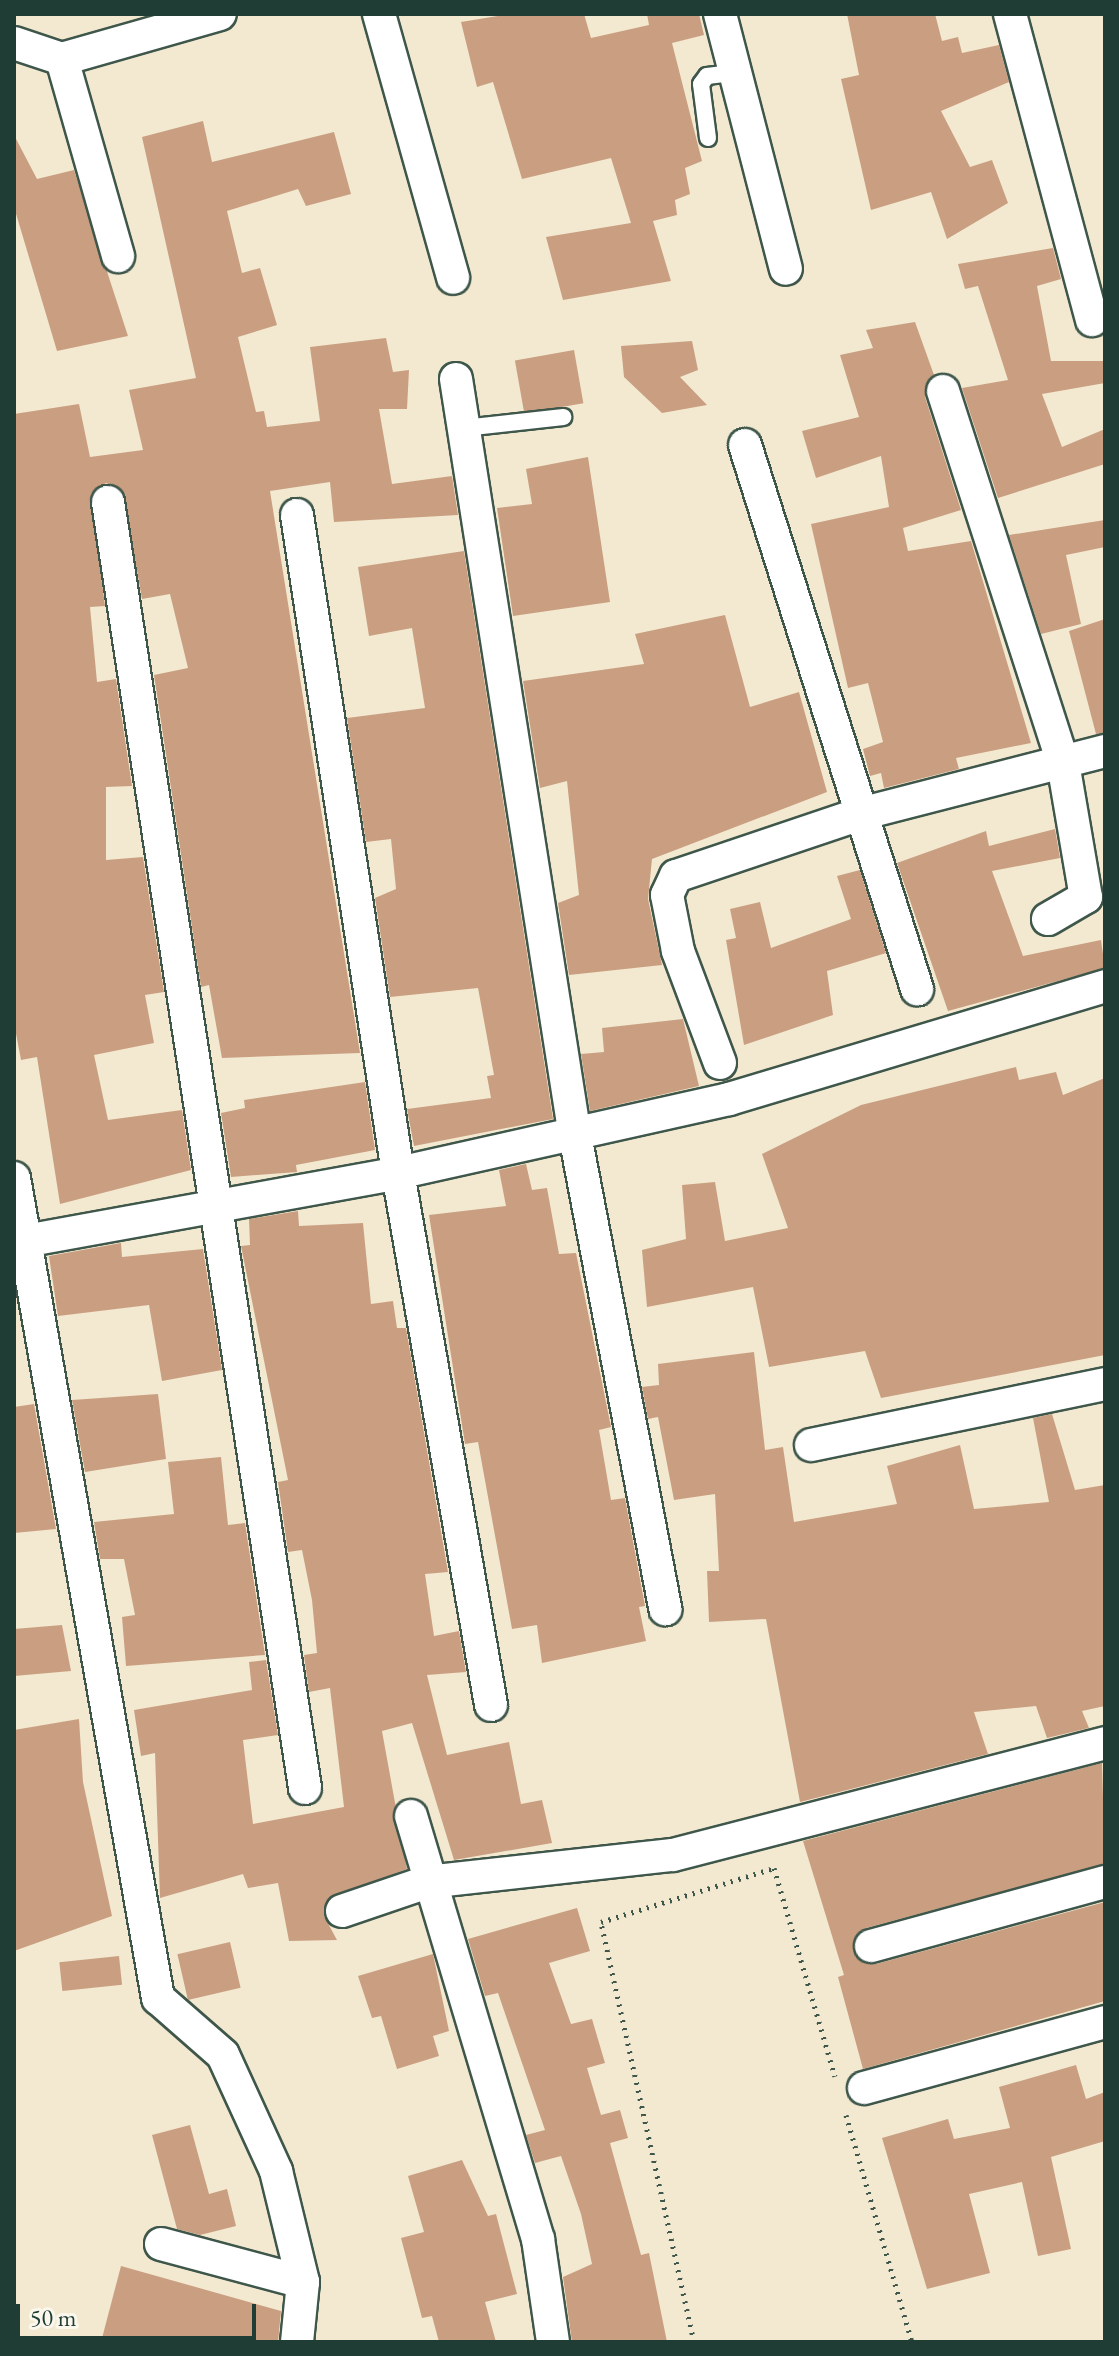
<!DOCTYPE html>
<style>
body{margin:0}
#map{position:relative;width:1119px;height:2356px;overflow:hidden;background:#f2e9d0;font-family:"EB Garamond",serif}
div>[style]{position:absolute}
.building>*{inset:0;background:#ca9f81;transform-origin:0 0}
.path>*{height:5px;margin-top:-2.5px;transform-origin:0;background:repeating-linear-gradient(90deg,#3f574b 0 2px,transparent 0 8px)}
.roads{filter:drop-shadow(2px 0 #3f574b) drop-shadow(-2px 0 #3f574b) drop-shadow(0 2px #3f574b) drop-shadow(0 -2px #3f574b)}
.lane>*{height:16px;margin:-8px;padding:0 8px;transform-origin:8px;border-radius:8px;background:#fff}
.street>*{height:32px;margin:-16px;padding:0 16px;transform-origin:16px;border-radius:16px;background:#fff}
span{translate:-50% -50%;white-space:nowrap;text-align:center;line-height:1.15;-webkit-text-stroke:8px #fbf7ec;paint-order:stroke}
.frame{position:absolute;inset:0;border:16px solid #1f3d34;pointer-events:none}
.scale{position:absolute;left:16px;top:2304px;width:240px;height:36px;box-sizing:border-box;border:4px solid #1f3d34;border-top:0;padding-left:10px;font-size:24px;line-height:28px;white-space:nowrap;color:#1f3d34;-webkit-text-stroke:6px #fbf7ec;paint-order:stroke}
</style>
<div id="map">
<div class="building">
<i style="clip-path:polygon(510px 14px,584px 14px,591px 38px,649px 25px,647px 14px,699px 14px,704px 35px,672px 43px,702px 161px,685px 168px,690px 194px,675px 200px,677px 215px,653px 221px,671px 281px,563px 300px,546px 237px,631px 223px,611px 158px,522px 179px,493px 82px,477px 87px,461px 22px)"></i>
<i style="clip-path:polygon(847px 14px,935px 14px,942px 41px,958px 37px,962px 53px,999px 45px,1009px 82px,941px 111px,970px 167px,992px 160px,1008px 203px,947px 239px,931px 192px,871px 210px,841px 79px,859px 75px)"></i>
<i style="clip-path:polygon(203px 121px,212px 162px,334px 132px,351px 194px,306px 206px,298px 189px,227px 211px,242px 273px,260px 268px,277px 325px,238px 337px,256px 412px,264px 411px,267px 427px,320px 421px,310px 347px,386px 338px,393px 372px,409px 370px,407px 409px,379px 409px,392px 484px,452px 476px,458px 515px,334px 522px,330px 482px,270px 491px,360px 1053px,222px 1058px,209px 985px,201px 987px,154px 675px,188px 668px,170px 594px,142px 599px,123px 491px,106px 483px,91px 494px,105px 606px,90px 607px,97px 682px,116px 679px,132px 786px,106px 787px,106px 860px,143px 857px,164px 992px,145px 995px,154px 1043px,94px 1055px,108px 1120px,182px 1110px,191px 1170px,60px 1204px,37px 1057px,21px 1060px,14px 1023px,14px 414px,79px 404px,90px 457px,143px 450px,129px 390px,196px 378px,142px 137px)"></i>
<i style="clip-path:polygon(14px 135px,37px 179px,74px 170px,128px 336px,57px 351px,14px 207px)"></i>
<i style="clip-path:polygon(1053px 248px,1061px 279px,1037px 286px,1051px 361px,1105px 361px,1105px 383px,1042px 394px,1062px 447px,1105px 429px,1105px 464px,998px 498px,962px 388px,1008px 380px,978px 286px,965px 289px,958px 264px)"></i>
<i style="clip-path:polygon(915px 322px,934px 375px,925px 397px,961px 510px,903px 528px,908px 551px,971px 541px,1031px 743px,956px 758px,959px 769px,884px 788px,881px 773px,870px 776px,863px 749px,883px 742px,868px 683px,848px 688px,811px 524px,889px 507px,881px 456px,816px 478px,802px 431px,859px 417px,840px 355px,873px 348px,866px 330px)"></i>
<i style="clip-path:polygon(692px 341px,698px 370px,680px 377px,707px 405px,662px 413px,624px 377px,621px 346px)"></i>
<i style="left:574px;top:350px;width:54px;height:60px;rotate:80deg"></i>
<i style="clip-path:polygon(588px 457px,610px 602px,513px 616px,497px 508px,532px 504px,526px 469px)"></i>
<i style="clip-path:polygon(1105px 520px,1105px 547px,1066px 555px,1081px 624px,1041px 634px,1009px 535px)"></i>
<i style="clip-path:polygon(464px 551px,553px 1119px,414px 1146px,407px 1109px,491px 1098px,487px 1076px,494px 1075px,478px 988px,390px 997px,375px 898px,396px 889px,391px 839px,366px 842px,347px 718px,425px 708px,412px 628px,369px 636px,358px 567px)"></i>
<i style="clip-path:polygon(725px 615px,750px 707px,799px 692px,827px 792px,652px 859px,648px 899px,662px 965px,569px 975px,558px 903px,579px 895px,567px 781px,540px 788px,523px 681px,644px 664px,635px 634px)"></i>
<i style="clip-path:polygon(1105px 619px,1105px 733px,1096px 734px,1069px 631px)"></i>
<i style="clip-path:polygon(1055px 829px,1060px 858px,992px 871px,1023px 956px,1101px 940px,1105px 968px,948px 1011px,897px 863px,986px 831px,989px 846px)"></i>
<i style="clip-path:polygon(860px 870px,886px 953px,827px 971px,833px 1015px,744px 1045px,726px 940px,736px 938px,730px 909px,760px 902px,771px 948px,851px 919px,837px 876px)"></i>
<i style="clip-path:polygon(683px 1019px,699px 1086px,590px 1111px,581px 1054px,604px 1052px,602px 1028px)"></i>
<i style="clip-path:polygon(1016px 1067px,1019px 1080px,1056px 1072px,1063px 1095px,1105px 1078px,1105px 1355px,881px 1398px,865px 1351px,769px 1367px,753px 1287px,647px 1307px,642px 1250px,686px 1239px,682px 1185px,715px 1182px,725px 1241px,788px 1228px,762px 1154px,861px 1105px)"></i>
<i style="clip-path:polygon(365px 1082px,375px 1150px,296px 1165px,297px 1172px,231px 1177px,221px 1113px,245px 1108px,244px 1100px)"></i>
<i style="clip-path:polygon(526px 1164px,532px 1190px,547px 1188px,559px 1254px,576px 1253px,611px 1427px,599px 1430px,611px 1500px,625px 1498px,645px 1606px,639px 1607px,646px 1641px,542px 1663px,537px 1625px,512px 1629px,478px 1442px,465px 1444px,429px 1215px,506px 1206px,499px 1170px)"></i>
<i style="clip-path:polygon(298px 1211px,299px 1226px,363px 1223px,371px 1304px,393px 1301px,397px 1328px,406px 1328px,448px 1572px,425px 1574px,434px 1636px,459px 1631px,466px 1672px,427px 1675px,447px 1755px,509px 1742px,521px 1804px,542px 1800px,552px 1843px,454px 1860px,412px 1723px,382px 1731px,407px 1869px,328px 1898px,324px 1916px,337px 1940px,289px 1941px,278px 1883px,248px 1888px,243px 1874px,160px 1898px,155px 1753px,141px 1756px,134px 1710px,252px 1690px,249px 1662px,266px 1660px,278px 1735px,243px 1740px,253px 1824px,344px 1807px,330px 1688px,309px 1692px,304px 1655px,317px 1653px,312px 1600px,302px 1550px,288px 1552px,278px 1482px,288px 1480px,241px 1246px,250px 1245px,249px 1219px)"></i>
<i style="clip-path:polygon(121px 1243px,122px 1257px,203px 1249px,222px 1370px,162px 1381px,149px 1305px,58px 1316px,49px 1256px)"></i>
<i style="clip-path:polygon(754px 1352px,765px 1450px,783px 1447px,794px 1522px,897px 1504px,887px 1466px,960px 1445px,974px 1509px,1049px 1502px,1033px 1418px,1052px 1414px,1075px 1490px,1105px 1485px,1105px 1706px,1082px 1711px,1089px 1728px,1047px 1738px,1036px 1706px,974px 1712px,988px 1754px,800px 1802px,766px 1619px,709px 1622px,707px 1571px,719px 1571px,715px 1494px,674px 1500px,658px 1417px,648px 1419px,642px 1387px,659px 1385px,658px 1364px)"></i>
<i style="clip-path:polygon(158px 1394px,166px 1459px,85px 1472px,72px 1400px)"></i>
<i style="clip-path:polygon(34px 1404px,56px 1529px,14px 1533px,14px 1407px)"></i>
<i style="clip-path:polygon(221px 1457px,228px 1525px,245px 1523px,265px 1655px,126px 1666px,122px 1617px,135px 1615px,124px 1559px,100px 1559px,94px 1522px,174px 1514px,168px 1462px)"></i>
<i style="clip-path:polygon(62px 1625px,71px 1671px,14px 1676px,14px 1629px)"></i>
<i style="clip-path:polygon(79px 1719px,83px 1782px,112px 1916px,14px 1951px,14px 1730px)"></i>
<i style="clip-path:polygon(1102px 1763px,1105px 1864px,866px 1928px,853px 1950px,876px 1964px,1105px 1902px,1105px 2001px,863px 2069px,838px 1977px,844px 1975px,803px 1841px)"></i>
<i style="clip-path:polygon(577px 1908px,590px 1951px,549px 1963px,571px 2024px,592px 2019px,605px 2063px,587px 2068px,601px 2115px,620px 2110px,628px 2138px,610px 2143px,641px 2255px,649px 2253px,667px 2342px,572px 2342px,563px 2277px,592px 2264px,581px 2214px,561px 2156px,535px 2163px,526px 2135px,545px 2130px,498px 1993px,485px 1996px,468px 1939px)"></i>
<i style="left:230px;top:1942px;width:47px;height:54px;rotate:77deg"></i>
<i style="clip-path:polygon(433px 1954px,449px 2031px,433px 2036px,439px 2056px,397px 2069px,381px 2016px,372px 2018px,358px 1976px)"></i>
<i style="left:119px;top:1956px;width:29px;height:60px;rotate:84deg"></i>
<i style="clip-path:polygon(1076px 2065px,1086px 2099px,1105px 2092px,1105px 2141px,1051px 2157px,1071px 2249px,1038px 2256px,1022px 2182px,969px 2194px,990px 2273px,927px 2289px,882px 2138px,948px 2119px,954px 2139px,1010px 2128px,999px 2087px)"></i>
<i style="clip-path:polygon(190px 2125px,209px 2194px,227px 2189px,236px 2226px,200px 2235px,177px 2229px,152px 2135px)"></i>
<i style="clip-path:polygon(462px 2160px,488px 2216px,496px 2214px,517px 2294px,485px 2302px,496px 2342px,439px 2342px,432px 2316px,422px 2318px,401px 2238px,424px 2232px,408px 2176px)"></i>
<i style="clip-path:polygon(121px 2266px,281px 2311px,278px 2342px,101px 2342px)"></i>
</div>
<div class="path">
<i style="left:846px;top:2115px;width:236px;rotate:73.8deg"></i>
<i style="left:694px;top:2342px;width:430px;rotate:-102.5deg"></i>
<i style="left:601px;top:1922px;width:181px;rotate:-17.3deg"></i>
<i style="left:774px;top:1868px;width:217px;rotate:73.7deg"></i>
</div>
<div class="roads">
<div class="lane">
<i style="left:708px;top:138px;width:54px;rotate:-97.4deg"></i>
<i style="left:701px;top:84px;width:10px;rotate:-53deg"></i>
<i style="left:707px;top:76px;width:25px;rotate:-7deg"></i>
<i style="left:464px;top:428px;width:100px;rotate:-6.3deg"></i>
</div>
<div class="street">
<i style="left:379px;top:14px;width:274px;rotate:74.3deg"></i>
<i style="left:720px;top:14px;width:263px;rotate:75.5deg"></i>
<i style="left:1010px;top:14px;width:317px;rotate:75deg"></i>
<i style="left:14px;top:43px;width:51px;rotate:18.4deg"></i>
<i style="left:62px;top:59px;width:164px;rotate:-15.9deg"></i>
<i style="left:62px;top:59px;width:205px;rotate:74.1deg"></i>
<i style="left:456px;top:379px;width:760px;rotate:81.07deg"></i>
<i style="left:574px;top:1130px;width:488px;rotate:79.2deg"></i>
<i style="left:943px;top:391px;width:391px;rotate:72.1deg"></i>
<i style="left:1063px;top:763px;width:136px;rotate:80.3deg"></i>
<i style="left:1086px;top:897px;width:44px;rotate:149.9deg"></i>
<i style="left:745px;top:445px;width:571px;rotate:72.45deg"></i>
<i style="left:108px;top:502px;width:1301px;rotate:81.29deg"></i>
<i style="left:297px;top:515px;width:666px;rotate:81.27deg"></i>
<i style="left:398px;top:1173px;width:540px;rotate:80.08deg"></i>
<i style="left:720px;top:1063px;width:120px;rotate:-110.6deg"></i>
<i style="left:678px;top:951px;width:57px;rotate:-101.1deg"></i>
<i style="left:667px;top:895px;width:21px;rotate:-65deg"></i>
<i style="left:676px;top:876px;width:194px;rotate:-18.6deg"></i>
<i style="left:860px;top:814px;width:253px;rotate:-14.4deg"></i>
<i style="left:14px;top:1178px;width:833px;rotate:80.04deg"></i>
<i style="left:158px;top:1998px;width:86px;rotate:41.2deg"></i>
<i style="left:223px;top:2055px;width:128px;rotate:65.4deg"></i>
<i style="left:276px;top:2171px;width:114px;rotate:76.3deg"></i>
<i style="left:303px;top:2282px;width:60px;rotate:95.7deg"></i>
<i style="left:14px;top:1243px;width:390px;rotate:-10.3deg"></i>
<i style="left:398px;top:1173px;width:339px;rotate:-12.6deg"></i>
<i style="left:729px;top:1099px;width:393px;rotate:-16.7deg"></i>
<i style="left:811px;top:1445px;width:300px;rotate:-11.7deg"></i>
<i style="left:411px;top:1816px;width:442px;rotate:73.3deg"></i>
<i style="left:538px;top:2239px;width:104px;rotate:81.7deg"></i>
<i style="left:342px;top:1911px;width:90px;rotate:-18.8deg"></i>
<i style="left:427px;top:1882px;width:247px;rotate:-6.3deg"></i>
<i style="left:673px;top:1855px;width:446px;rotate:-14.5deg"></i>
<i style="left:871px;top:1946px;width:243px;rotate:-15.3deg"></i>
<i style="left:864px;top:2088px;width:250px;rotate:-15.3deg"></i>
<i style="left:161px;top:2244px;width:147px;rotate:15deg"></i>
</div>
</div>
<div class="frame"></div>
<div class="scale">50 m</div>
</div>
